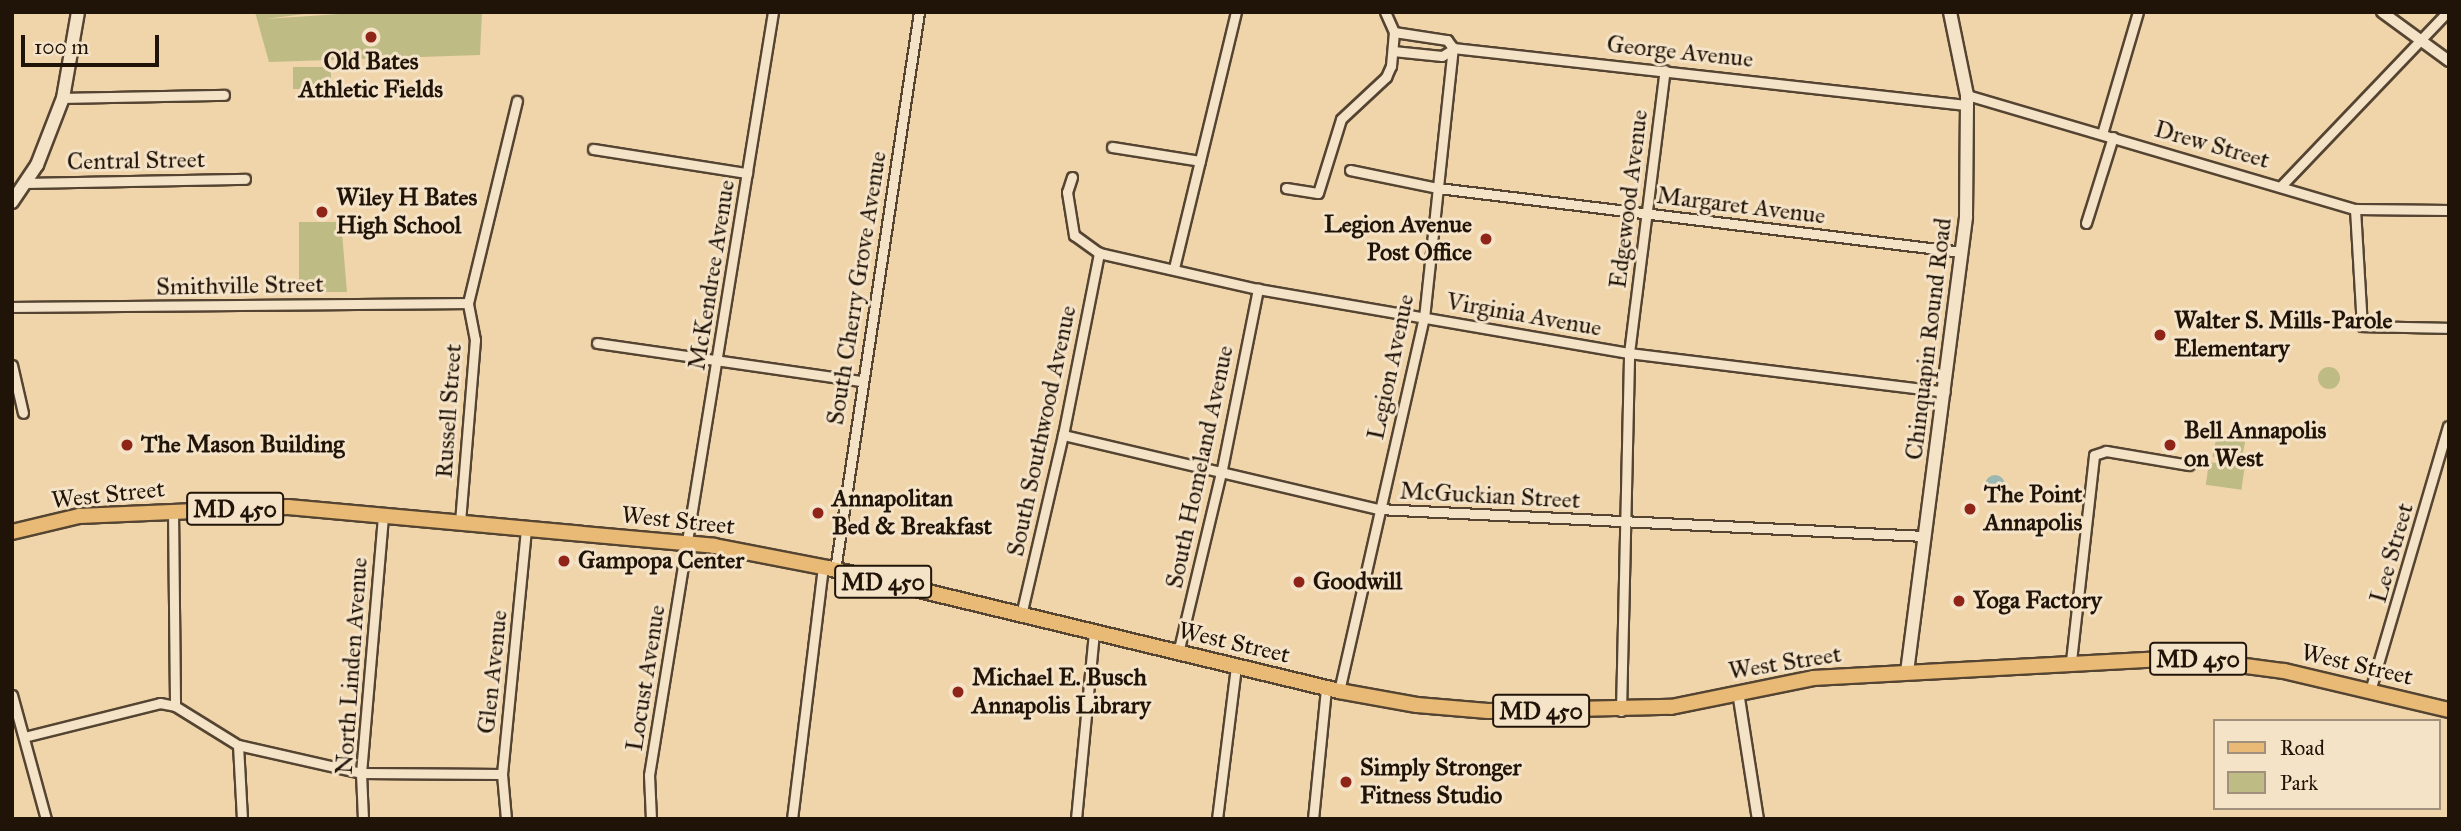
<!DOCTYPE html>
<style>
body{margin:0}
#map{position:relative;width:2461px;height:831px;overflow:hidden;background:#f0d4aa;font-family:"IM FELL Great Primer",serif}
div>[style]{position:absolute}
.green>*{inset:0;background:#bfbb85;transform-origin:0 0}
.round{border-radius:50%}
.water>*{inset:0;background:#9bb7af}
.roads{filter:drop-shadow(2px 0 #544431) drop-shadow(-2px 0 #544431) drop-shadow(0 2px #544431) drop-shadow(0 -2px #544431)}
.minor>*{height:9px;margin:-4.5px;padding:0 4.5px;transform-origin:4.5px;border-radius:4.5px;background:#f5e3c8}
.tertiary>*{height:10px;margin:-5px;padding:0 5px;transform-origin:5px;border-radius:5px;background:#f5e3c8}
.secondary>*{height:12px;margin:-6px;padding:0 6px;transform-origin:6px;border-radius:6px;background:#f5e3c8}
.primary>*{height:14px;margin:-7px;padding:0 7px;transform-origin:7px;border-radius:7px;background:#e8ba75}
.dots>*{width:19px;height:19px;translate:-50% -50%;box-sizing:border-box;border:4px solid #f5e3c8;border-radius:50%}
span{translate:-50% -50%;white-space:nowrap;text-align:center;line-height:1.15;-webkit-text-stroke:6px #f5e3c8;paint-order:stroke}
.shield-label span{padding:2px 5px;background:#f5e3c8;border:2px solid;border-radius:5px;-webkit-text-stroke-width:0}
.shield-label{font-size:23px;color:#201409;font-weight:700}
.street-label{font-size:24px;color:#201409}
.poi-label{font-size:24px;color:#201409;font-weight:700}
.left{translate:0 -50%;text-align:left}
.right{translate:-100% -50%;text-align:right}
.frame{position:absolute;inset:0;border:14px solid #201409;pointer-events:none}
.legend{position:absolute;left:2213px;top:719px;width:228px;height:91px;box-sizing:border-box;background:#f5e3c8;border:2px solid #a0907c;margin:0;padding:9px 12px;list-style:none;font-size:21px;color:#201409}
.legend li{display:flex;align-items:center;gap:14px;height:35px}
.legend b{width:35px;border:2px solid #a0907c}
.scale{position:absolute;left:21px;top:35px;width:138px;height:32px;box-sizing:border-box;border:4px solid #201409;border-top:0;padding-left:9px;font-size:21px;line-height:24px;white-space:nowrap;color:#201409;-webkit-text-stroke:5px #f5e3c8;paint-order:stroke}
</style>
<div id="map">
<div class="green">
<i style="clip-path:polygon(255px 12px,320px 12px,265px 19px,369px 12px,482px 12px,480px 55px,269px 62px)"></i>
<i style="left:331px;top:67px;width:22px;height:38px;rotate:90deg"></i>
<i style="clip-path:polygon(299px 222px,346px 222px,342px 233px,347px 292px,299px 292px)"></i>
<i class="round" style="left:2318px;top:367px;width:22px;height:22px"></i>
<i style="left:2217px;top:435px;width:29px;height:22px;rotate:12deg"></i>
<i style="left:2209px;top:462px;width:36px;height:23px;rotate:8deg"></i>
</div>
<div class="water">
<i class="round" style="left:1985px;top:475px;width:20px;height:20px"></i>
</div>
<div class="roads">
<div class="minor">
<i style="left:1394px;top:32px;width:54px;rotate:8.6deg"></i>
<i style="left:1447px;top:40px;width:10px;rotate:53deg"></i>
<i style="left:1453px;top:48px;width:516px;rotate:6.34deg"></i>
<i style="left:1393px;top:51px;width:49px;rotate:5.8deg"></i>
<i style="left:1442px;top:56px;width:12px;rotate:-31deg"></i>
<i style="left:1967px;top:95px;width:404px;rotate:16.4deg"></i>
<i style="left:2355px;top:209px;width:94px;rotate:0.6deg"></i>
<i style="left:63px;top:98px;width:161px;rotate:-1.1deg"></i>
<i style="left:2102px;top:134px;width:127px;rotate:-73.6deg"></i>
<i style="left:1112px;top:147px;width:89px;rotate:9deg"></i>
<i style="left:593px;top:149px;width:156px;rotate:8.9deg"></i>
<i style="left:1350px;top:170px;width:90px;rotate:11.6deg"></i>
<i style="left:1438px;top:188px;width:528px;rotate:6.96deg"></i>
<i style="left:1072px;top:177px;width:16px;rotate:108deg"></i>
<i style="left:1067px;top:192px;width:44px;rotate:80.8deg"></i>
<i style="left:1074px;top:235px;width:31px;rotate:36deg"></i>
<i style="left:1099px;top:253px;width:163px;rotate:12.8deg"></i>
<i style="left:1258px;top:289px;width:376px;rotate:9.8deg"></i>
<i style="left:1629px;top:353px;width:318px;rotate:7deg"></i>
<i style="left:28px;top:183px;width:217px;rotate:-1.1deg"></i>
<i style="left:2281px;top:186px;width:240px;rotate:-46.3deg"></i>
<i style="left:1286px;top:188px;width:32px;rotate:9deg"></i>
<i style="left:1318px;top:193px;width:77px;rotate:-72.7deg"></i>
<i style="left:1341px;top:119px;width:62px;rotate:-43deg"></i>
<i style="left:1386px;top:77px;width:12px;rotate:-66deg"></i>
<i style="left:1391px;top:66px;width:34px;rotate:-85deg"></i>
<i style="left:1394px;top:32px;width:22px;rotate:-114deg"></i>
<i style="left:2355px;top:209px;width:117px;rotate:86.6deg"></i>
<i style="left:2362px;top:326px;width:87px;rotate:1.3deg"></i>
<i style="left:2086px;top:223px;width:90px;rotate:-72.6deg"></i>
<i style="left:1174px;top:268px;width:263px;rotate:-76.4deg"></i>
<i style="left:12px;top:307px;width:456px;rotate:-0.5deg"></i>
<i style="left:597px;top:343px;width:267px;rotate:8.2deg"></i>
<i style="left:12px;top:365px;width:49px;rotate:77.1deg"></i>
<i style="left:1063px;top:435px;width:324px;rotate:13.2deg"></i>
<i style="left:1378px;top:509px;width:547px;rotate:2.83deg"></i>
<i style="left:173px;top:510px;width:196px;rotate:89.4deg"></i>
<i style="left:175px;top:706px;width:74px;rotate:31.8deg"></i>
<i style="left:238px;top:745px;width:126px;rotate:12.8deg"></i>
<i style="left:361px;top:773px;width:141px;rotate:0.4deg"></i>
<i style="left:460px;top:522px;width:183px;rotate:-85.3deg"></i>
<i style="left:475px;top:340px;width:38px;rotate:-101deg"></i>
<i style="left:468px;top:303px;width:208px;rotate:-76.4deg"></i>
<i style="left:835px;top:570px;width:564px;rotate:-81.44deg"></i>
<i style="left:1021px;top:615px;width:185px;rotate:-76.9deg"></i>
<i style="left:1063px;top:435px;width:186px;rotate:-78.8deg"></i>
<i style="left:1178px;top:653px;width:189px;rotate:-76.6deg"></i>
<i style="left:1222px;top:469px;width:184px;rotate:-78.7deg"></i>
<i style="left:2071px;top:661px;width:207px;rotate:-83.6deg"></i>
<i style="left:2094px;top:455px;width:13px;rotate:-18deg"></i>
<i style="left:2106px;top:451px;width:84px;rotate:9.6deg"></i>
<i style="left:1339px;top:691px;width:383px;rotate:-77.2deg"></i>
<i style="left:1424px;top:318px;width:272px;rotate:-83.9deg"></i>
<i style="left:2370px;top:691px;width:276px;rotate:-73.6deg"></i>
<i style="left:12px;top:695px;width:129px;rotate:74.7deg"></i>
<i style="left:1621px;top:711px;width:358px;rotate:-88.7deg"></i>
<i style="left:1629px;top:353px;width:285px;rotate:-82.8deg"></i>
<i style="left:24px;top:737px;width:140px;rotate:-14deg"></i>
<i style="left:160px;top:703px;width:15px;rotate:11deg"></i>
<i style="left:238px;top:745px;width:74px;rotate:86.9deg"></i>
<i style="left:363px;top:819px;width:46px;rotate:-92.5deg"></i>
<i style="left:361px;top:773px;width:258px;rotate:-85.1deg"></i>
<i style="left:506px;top:819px;width:45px;rotate:-95.1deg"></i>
<i style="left:502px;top:774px;width:246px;rotate:-84.4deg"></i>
<i style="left:651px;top:819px;width:44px;rotate:-92.6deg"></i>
<i style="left:649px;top:775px;width:773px;rotate:-80.77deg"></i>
<i style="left:792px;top:819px;width:254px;rotate:-83deg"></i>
<i style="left:1076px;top:819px;width:188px;rotate:-84.5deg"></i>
<i style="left:1217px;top:819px;width:154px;rotate:-82.9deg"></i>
<i style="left:1313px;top:819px;width:132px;rotate:-84.3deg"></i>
</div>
<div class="tertiary">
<i style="left:2382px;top:12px;width:83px;rotate:36.2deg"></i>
<i style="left:1738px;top:692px;width:129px;rotate:81.1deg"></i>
</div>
<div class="secondary">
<i style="left:12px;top:202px;width:45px;rotate:-56deg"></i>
<i style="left:37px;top:165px;width:72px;rotate:-68.8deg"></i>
<i style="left:63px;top:98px;width:87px;rotate:-80.1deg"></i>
<i style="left:1907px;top:672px;width:459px;rotate:-82.6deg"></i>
<i style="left:1966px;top:217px;width:122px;rotate:-89.5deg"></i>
<i style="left:1967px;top:95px;width:85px;rotate:-101.6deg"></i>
</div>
<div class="primary">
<i style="left:12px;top:532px;width:69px;rotate:-13.4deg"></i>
<i style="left:79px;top:516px;width:209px;rotate:-2.5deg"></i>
<i style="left:288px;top:507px;width:428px;rotate:5.2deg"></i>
<i style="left:714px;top:546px;width:116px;rotate:10.9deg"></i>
<i style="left:828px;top:568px;width:526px;rotate:13.53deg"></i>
<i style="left:1339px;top:691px;width:79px;rotate:10.2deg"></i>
<i style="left:1417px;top:705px;width:71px;rotate:4.8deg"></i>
<i style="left:1488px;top:711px;width:183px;rotate:-1.3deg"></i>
<i style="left:1671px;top:707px;width:145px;rotate:-11.5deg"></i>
<i style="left:1813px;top:678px;width:374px;rotate:-3.1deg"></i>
<i style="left:2186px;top:658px;width:99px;rotate:7.6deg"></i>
<i style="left:2284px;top:671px;width:170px;rotate:13.3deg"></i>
</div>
</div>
<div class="dots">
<i style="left:371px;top:37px;background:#8f2418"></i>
<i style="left:322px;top:212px;background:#8f2418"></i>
<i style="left:1486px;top:239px;background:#8f2418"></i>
<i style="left:2160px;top:335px;background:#8f2418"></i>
<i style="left:127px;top:445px;background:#8f2418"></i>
<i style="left:2170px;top:445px;background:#8f2418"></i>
<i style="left:1970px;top:509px;background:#8f2418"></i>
<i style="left:818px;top:513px;background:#8f2418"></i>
<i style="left:564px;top:561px;background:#8f2418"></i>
<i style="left:1299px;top:582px;background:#8f2418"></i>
<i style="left:1959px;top:601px;background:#8f2418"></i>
<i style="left:958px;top:692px;background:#8f2418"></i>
<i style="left:1346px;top:782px;background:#8f2418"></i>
</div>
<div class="shield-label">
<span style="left:235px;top:509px">MD 450</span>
<span style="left:883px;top:582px">MD 450</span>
<span style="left:2198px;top:659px">MD 450</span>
<span style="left:1541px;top:711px">MD 450</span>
</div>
<div class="street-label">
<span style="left:1680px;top:52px;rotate:6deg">George Avenue</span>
<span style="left:2212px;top:145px;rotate:16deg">Drew Street</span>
<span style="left:136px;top:161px;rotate:-1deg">Central Street</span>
<span style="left:1629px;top:199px;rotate:-83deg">Edgewood Avenue</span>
<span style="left:1741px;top:206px;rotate:7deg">Margaret Avenue</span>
<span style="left:712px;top:275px;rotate:-81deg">McKendree Avenue</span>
<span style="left:240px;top:286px;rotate:-1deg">Smithville Street</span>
<span style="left:857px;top:288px;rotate:-81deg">South Cherry Grove Avenue</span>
<span style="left:1524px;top:315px;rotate:10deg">Virginia Avenue</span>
<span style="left:1929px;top:339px;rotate:-83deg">Chinquapin Round Road</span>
<span style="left:1391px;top:367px;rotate:-78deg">Legion Avenue</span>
<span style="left:449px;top:411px;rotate:-86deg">Russell Street</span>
<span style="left:1042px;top:431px;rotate:-78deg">South Southwood Avenue</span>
<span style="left:1200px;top:467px;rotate:-78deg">South Homeland Avenue</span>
<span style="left:108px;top:495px;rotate:-6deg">West Street</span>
<span style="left:1490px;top:496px;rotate:3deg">McGuckian Street</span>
<span style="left:678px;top:521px;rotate:6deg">West Street</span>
<span style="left:2392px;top:553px;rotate:-74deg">Lee Street</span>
<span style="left:1234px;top:643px;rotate:13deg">West Street</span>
<span style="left:1785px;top:663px;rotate:-9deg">West Street</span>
<span style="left:2357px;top:665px;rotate:13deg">West Street</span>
<span style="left:352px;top:666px;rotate:-86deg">North Linden Avenue</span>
<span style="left:493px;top:672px;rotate:-84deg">Glen Avenue</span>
<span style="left:646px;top:678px;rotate:-81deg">Locust Avenue</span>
</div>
<div class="poi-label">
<span style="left:371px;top:76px">Old Bates<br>Athletic Fields</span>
<span class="left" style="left:336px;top:212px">Wiley H Bates<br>High School</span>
<span class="right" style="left:1472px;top:239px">Legion Avenue<br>Post Office</span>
<span class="left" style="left:2174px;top:335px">Walter S. Mills-Parole<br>Elementary</span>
<span class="left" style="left:2184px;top:445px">Bell Annapolis<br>on West</span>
<span class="left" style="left:141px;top:445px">The Mason Building</span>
<span class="left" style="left:1984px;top:509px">The Point<br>Annapolis</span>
<span class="left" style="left:832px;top:513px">Annapolitan<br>Bed &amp; Breakfast</span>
<span class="left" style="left:578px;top:561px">Gampopa Center</span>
<span class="left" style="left:1313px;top:582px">Goodwill</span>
<span class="left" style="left:1973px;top:601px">Yoga Factory</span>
<span class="left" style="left:972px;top:692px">Michael E. Busch<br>Annapolis Library</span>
<span class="left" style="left:1360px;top:782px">Simply Stronger<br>Fitness Studio</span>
</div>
<div class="frame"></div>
<ul class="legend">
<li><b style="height:9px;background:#e8ba75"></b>Road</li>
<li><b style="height:19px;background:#bfbb85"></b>Park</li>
</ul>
<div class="scale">100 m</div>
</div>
